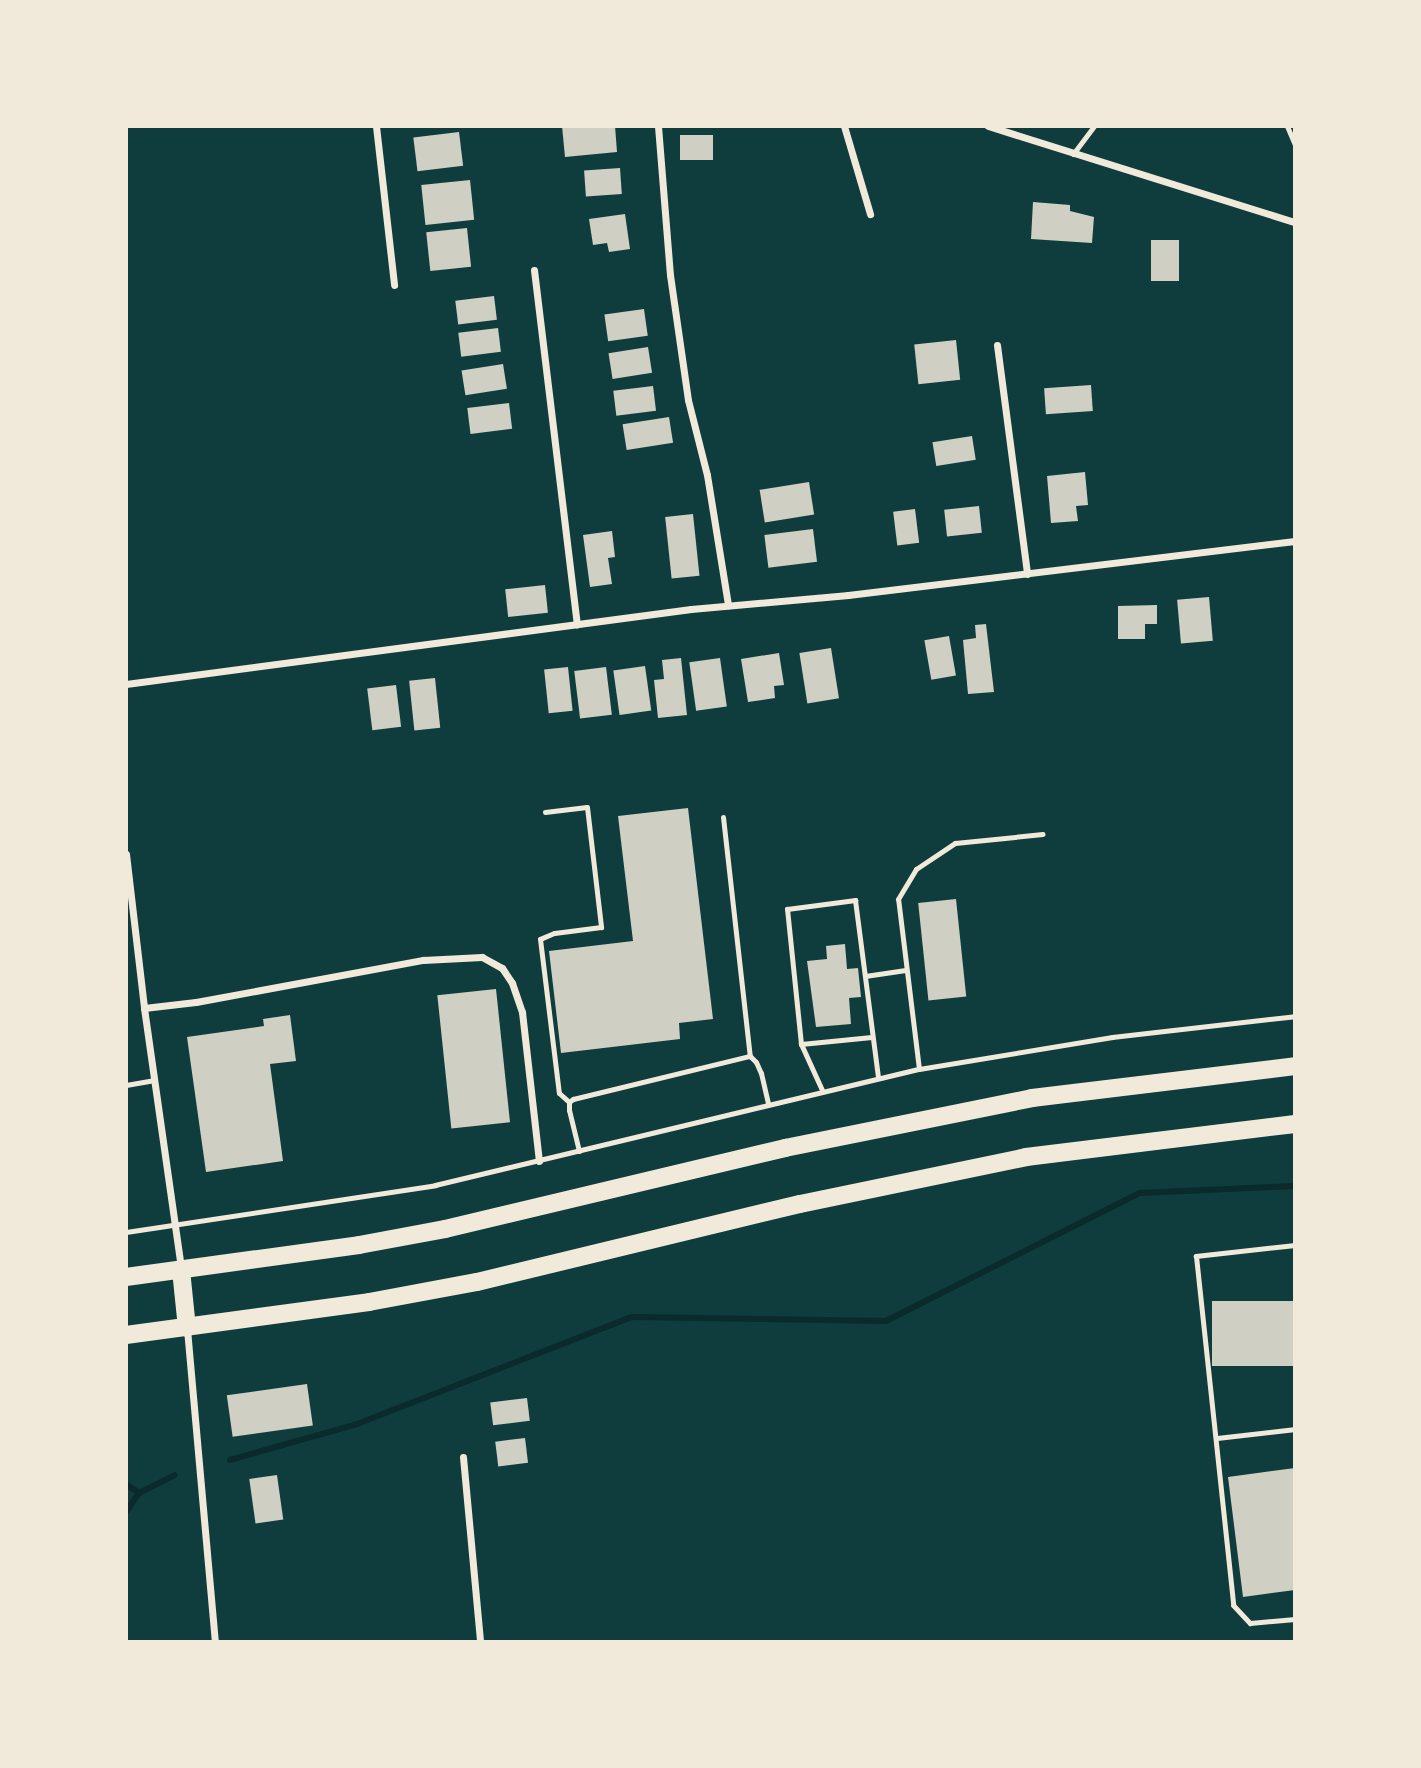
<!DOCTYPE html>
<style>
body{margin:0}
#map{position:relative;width:1421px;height:1768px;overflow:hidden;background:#0f3d3e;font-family:Figtree,sans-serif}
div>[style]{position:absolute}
.stream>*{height:6px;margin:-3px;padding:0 3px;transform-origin:3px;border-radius:3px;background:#0a2a2b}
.building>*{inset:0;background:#cfcfc3;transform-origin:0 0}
.service>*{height:5px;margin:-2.5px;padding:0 2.5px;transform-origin:2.5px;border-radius:2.5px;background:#f1e9da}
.minor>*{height:7px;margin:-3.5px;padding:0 3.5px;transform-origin:3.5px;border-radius:3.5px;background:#f1e9da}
.primary>*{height:18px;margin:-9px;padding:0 9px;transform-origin:9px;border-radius:9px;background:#f1e9da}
span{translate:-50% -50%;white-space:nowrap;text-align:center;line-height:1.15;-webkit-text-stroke:5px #f1e9da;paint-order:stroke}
.frame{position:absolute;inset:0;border:128px solid #f1e9da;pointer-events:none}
</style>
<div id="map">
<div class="stream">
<i style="left:230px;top:1460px;width:132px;rotate:-15.8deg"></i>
<i style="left:357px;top:1424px;width:295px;rotate:-21.3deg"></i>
<i style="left:632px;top:1317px;width:254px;rotate:0.9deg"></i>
<i style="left:886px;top:1321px;width:284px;rotate:-26.8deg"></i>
<i style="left:1139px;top:1193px;width:156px;rotate:-2.6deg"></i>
<i style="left:126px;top:1484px;width:16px;rotate:35deg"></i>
<i style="left:126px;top:1512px;width:23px;rotate:-56deg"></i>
<i style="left:139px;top:1493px;width:40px;rotate:-26.6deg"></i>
</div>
<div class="building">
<i style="clip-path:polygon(562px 126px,615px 126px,617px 152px,565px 157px)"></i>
<i style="left:459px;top:132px;width:34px;height:46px;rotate:83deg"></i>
<i style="left:680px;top:135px;width:33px;height:25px"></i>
<i style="left:620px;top:168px;width:26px;height:36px;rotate:86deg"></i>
<i style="left:470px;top:180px;width:40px;height:49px;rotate:84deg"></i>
<i style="clip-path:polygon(1033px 202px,1070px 205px,1070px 211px,1094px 217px,1092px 243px,1031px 239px)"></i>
<i style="clip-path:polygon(625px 214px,630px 249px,609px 252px,607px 243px,593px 245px,589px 219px)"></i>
<i style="left:467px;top:228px;width:39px;height:41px;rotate:84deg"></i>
<i style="left:1151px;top:240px;width:28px;height:41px"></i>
<i style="left:494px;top:296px;width:24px;height:39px;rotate:83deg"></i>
<i style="left:644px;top:309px;width:27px;height:40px;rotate:82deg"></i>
<i style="left:498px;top:328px;width:24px;height:40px;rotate:83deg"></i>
<i style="left:956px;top:340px;width:40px;height:42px;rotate:84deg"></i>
<i style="left:648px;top:347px;width:26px;height:40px;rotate:81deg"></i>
<i style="left:503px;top:364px;width:25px;height:42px;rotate:81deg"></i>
<i style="left:1091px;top:385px;width:26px;height:47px;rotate:86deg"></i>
<i style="left:653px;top:386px;width:25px;height:40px;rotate:83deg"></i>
<i style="left:509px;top:403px;width:26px;height:42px;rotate:83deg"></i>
<i style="left:669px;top:417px;width:26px;height:47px;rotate:81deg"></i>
<i style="left:972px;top:436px;width:24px;height:40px;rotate:81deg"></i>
<i style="clip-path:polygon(1085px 472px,1088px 505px,1076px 506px,1078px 521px,1051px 523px,1047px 476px)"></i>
<i style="left:809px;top:482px;width:33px;height:50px;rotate:81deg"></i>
<i style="left:979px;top:506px;width:27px;height:35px;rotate:84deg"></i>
<i style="left:915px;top:509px;width:34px;height:22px;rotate:83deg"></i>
<i style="left:693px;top:514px;width:62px;height:28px;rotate:84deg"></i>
<i style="left:813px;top:529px;width:33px;height:49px;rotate:83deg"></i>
<i style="clip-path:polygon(612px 531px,615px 557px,608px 558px,612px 584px,590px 587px,583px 535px)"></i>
<i style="left:545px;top:585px;width:28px;height:40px;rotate:84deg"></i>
<i style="left:1209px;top:597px;width:44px;height:32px;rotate:85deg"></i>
<i style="clip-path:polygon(1157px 605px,1157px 624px,1145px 624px,1145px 639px,1118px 639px,1118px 606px)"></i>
<i style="clip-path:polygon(986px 624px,994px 692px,968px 694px,963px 640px,976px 638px,975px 625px)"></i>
<i style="left:949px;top:636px;width:40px;height:25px;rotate:80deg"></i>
<i style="left:831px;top:648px;width:51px;height:32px;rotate:81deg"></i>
<i style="clip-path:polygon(779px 653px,784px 685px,774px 686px,775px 698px,748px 702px,741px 659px)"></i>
<i style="clip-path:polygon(681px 658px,687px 715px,658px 718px,654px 680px,664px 679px,662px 660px)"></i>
<i style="left:720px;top:658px;width:49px;height:31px;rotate:82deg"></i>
<i style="left:645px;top:666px;width:45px;height:32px;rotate:82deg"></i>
<i style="left:568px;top:667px;width:44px;height:24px;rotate:84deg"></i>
<i style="left:606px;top:667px;width:48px;height:32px;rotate:83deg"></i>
<i style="left:435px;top:678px;width:50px;height:26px;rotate:84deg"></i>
<i style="left:396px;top:685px;width:42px;height:29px;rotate:83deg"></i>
<i style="clip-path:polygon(688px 808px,713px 1019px,679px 1023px,680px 1039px,561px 1053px,549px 951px,633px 941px,618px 816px)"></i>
<i style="left:956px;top:899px;width:98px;height:38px;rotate:84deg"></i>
<i style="clip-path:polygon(845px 944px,847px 969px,858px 968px,861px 997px,849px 998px,851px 1024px,816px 1027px,807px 961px,827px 959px,826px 946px)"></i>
<i style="left:496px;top:989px;width:134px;height:59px;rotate:84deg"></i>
<i style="clip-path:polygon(290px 1015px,296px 1061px,270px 1064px,283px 1161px,206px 1172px,187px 1037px,264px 1026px,263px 1019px)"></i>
<i style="left:1295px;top:1301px;width:65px;height:83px;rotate:90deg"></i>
<i style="left:307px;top:1384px;width:42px;height:81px;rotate:82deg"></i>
<i style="left:527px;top:1398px;width:23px;height:37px;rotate:83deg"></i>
<i style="left:525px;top:1438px;width:25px;height:30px;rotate:83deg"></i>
<i style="clip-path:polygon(1295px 1468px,1295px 1590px,1243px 1597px,1228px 1477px)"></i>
<i style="left:277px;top:1475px;width:45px;height:28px;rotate:82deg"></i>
</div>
<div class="service">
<i style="left:1287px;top:126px;width:21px;rotate:67deg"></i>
<i style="left:1073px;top:154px;width:35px;rotate:-53deg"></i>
<i style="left:545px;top:812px;width:42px;rotate:-6.8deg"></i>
<i style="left:587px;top:807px;width:121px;rotate:83.3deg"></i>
<i style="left:601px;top:927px;width:47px;rotate:172.7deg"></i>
<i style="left:554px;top:933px;width:15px;rotate:157deg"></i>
<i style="left:540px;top:939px;width:155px;rotate:83deg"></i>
<i style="left:559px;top:1093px;width:13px;rotate:42deg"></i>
<i style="left:723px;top:817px;width:241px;rotate:83.6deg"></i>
<i style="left:865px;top:976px;width:41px;rotate:-8.3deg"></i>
<i style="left:801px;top:1044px;width:71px;rotate:-5.6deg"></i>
<i style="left:919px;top:1069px;width:171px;rotate:-97deg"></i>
<i style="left:898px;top:899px;width:35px;rotate:-59deg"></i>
<i style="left:916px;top:869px;width:47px;rotate:-33.7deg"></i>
<i style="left:955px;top:843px;width:88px;rotate:-5.8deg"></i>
<i style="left:126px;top:1085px;width:29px;rotate:-10deg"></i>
<i style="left:822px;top:1090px;width:51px;rotate:-114.5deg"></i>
<i style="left:801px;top:1044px;width:136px;rotate:-95.9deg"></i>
<i style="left:787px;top:909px;width:69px;rotate:-7.5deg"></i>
<i style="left:855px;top:900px;width:178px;rotate:82.6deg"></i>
<i style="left:579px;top:1151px;width:42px;rotate:-103.7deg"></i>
<i style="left:569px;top:1110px;width:8px;rotate:-90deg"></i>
<i style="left:569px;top:1102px;width:5px;rotate:-37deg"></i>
<i style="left:573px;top:1099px;width:182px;rotate:-13.7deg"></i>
<i style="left:750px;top:1056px;width:8px;rotate:45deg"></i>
<i style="left:756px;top:1062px;width:12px;rotate:66deg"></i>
<i style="left:761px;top:1073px;width:32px;rotate:77deg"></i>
<i style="left:126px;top:1232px;width:313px;rotate:-8.6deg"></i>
<i style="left:435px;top:1185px;width:498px;rotate:-13.5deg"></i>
<i style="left:919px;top:1069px;width:196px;rotate:-9.4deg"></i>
<i style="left:1112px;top:1037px;width:184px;rotate:-6.5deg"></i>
<i style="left:1295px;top:1245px;width:100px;rotate:173.7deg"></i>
<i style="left:1196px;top:1256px;width:351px;rotate:83.9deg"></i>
<i style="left:1233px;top:1605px;width:25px;rotate:47deg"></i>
<i style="left:1250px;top:1623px;width:45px;rotate:-5.1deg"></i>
<i style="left:1217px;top:1438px;width:79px;rotate:-6.6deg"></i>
</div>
<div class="minor">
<i style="left:376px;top:126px;width:160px;rotate:83.5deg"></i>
<i style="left:658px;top:126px;width:149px;rotate:85.4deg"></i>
<i style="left:670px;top:275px;width:126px;rotate:81.8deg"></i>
<i style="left:688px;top:400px;width:77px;rotate:75.8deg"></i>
<i style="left:707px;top:475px;width:132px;rotate:80.8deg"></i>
<i style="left:844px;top:126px;width:92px;rotate:73.5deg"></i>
<i style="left:988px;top:126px;width:322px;rotate:17.4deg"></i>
<i style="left:534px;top:270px;width:357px;rotate:83.1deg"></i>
<i style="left:997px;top:345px;width:231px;rotate:82.5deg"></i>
<i style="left:126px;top:684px;width:570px;rotate:-7.56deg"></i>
<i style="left:691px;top:609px;width:158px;rotate:-5.1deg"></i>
<i style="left:848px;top:595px;width:450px;rotate:-6.9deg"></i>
<i style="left:126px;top:854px;width:155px;rotate:83.3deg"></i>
<i style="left:144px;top:1008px;width:264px;rotate:81.9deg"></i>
<i style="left:144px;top:1008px;width:52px;rotate:-6.6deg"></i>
<i style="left:196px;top:1002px;width:231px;rotate:-10.5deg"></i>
<i style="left:423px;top:960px;width:59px;rotate:-2.9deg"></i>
<i style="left:482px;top:957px;width:23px;rotate:29deg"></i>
<i style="left:502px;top:968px;width:18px;rotate:56deg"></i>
<i style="left:512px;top:983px;width:31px;rotate:71deg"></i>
<i style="left:522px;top:1012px;width:150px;rotate:83.5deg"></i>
<i style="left:187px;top:1329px;width:314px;rotate:84.9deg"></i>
<i style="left:463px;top:1457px;width:186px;rotate:84.7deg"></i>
</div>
<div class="primary">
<i style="left:181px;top:1270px;width:58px;rotate:84.1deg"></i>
<i style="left:126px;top:1277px;width:235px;rotate:-7.8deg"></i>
<i style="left:359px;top:1245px;width:87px;rotate:-10.5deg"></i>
<i style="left:445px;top:1229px;width:350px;rotate:-13.4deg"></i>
<i style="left:785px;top:1148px;width:252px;rotate:-11.4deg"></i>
<i style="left:1032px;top:1098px;width:265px;rotate:-6.9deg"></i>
<i style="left:126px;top:1335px;width:245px;rotate:-7.7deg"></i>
<i style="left:369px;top:1302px;width:110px;rotate:-10.5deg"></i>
<i style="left:477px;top:1282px;width:332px;rotate:-13.6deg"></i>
<i style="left:800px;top:1204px;width:231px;rotate:-11.7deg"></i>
<i style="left:1026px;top:1157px;width:271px;rotate:-7deg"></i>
</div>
<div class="frame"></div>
</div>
